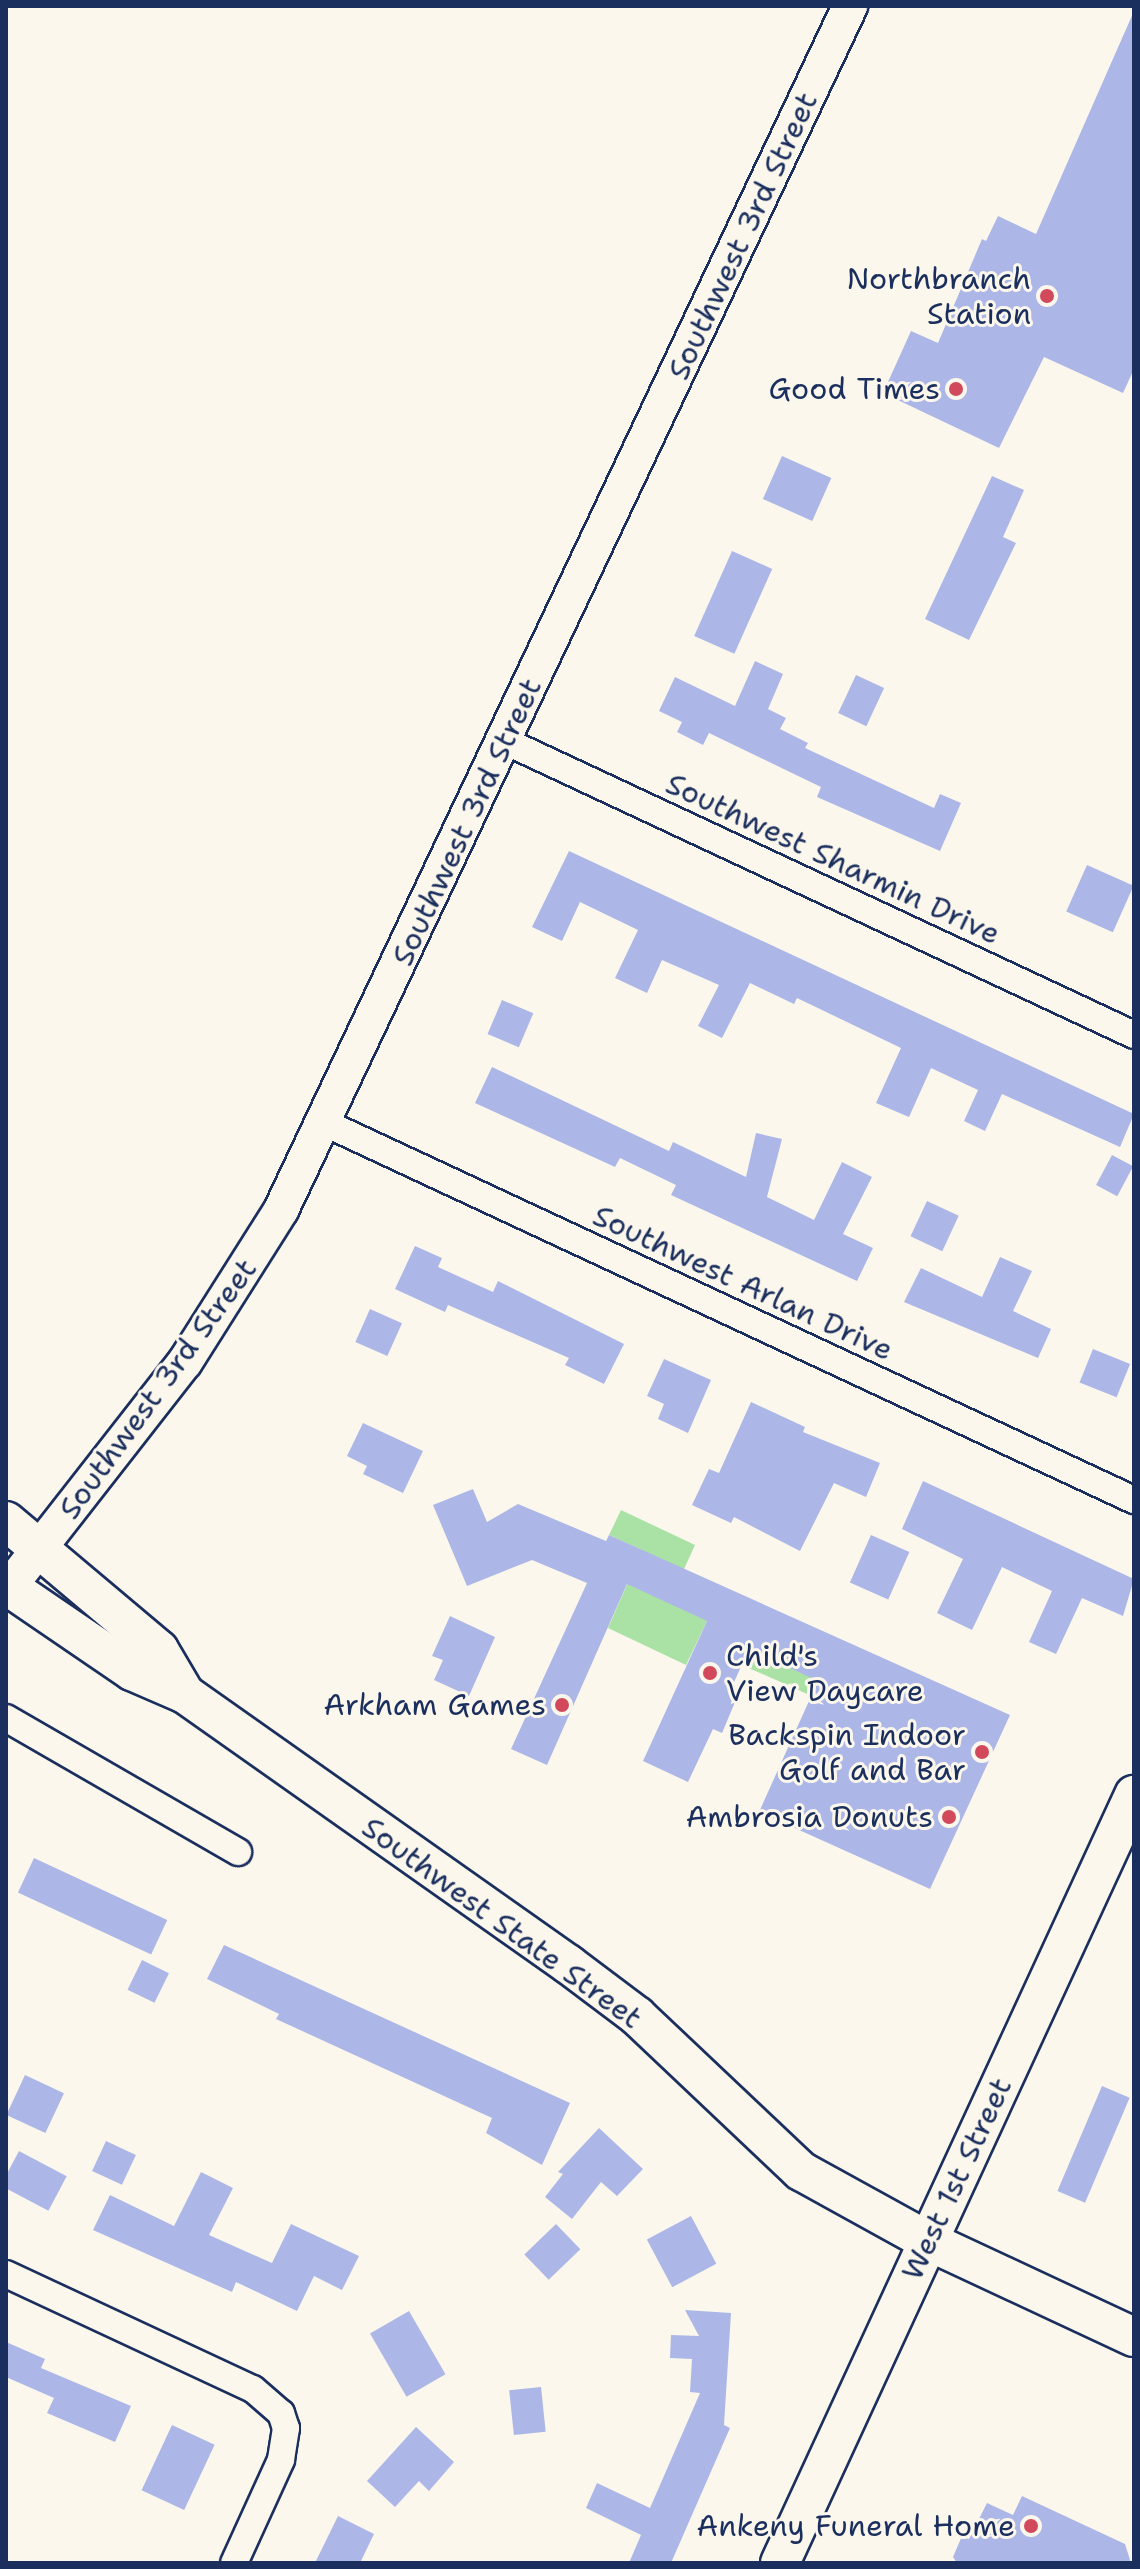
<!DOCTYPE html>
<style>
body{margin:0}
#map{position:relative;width:1140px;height:2569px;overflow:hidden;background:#fbf7ec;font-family:"Shantell Sans",sans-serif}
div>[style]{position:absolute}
.green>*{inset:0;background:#aae2a6;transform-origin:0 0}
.building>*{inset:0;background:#adb7e7;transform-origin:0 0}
.roads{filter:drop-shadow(2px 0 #1b2f5e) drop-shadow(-2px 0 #1b2f5e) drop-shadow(0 2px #1b2f5e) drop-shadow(0 -2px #1b2f5e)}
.minor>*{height:26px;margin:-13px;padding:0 13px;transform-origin:13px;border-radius:13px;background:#fbf7ec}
.tertiary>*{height:34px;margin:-17px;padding:0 17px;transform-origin:17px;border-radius:17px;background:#fbf7ec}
.secondary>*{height:38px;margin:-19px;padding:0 19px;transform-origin:19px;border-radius:19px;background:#fbf7ec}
.dots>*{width:22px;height:22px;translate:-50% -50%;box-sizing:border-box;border:4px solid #fbf7ec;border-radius:50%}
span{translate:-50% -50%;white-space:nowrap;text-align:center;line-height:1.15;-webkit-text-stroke:6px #fbf7ec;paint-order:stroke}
.street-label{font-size:30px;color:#1b2f5e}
.poi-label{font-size:30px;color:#1b2f5e}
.right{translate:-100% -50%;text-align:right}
.left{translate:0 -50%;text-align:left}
.frame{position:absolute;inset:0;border:8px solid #1b2f5e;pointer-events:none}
</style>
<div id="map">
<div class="green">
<i style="clip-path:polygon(621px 1510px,695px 1545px,684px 1569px,707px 1621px,686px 1665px,608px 1628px,642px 1550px,609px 1535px)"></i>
<i style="left:748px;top:1649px;width:78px;height:17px;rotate:24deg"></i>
</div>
<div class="building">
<i style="clip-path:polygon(1134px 11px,1134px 369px,1123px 393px,1044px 357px,999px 448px,883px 393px,911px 331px,938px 343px,982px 239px,986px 241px,998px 216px,1036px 234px)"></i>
<i style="left:782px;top:456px;width:54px;height:47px;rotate:24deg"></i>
<i style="clip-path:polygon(992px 476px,1024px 490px,1003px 537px,1016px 543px,969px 640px,925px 619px)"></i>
<i style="left:732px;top:551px;width:44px;height:93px;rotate:24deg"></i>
<i style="clip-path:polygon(755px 661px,783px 674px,768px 709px,786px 718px,780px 729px,808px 743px,805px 748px,934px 808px,940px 794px,961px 803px,940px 851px,817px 797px,821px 787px,709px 733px,703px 745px,677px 732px,682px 722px,659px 711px,675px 677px,735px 706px)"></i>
<i style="left:856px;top:675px;width:31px;height:42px;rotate:25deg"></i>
<i style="clip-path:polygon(569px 851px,1134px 1114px,1120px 1147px,1002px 1094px,985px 1131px,964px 1121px,978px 1090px,931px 1068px,909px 1117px,876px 1103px,901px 1048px,797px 998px,794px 1004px,750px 983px,722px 1038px,698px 1026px,719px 985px,662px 960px,647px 993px,615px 978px,638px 930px,580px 902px,562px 941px,532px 927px)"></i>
<i style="left:1087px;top:865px;width:51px;height:51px;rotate:24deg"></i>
<i style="left:502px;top:1000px;width:34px;height:37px;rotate:23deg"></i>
<i style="clip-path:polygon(492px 1067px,669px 1151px,673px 1142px,746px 1177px,756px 1133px,782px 1139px,767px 1197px,814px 1220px,842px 1162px,872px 1177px,843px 1234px,873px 1248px,857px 1281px,671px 1195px,676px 1185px,620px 1158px,615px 1167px,475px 1103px)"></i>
<i style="left:1112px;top:1155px;width:24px;height:34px;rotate:28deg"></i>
<i style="left:927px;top:1201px;width:35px;height:39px;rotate:25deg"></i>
<i style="clip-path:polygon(415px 1246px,442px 1258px,438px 1267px,493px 1292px,498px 1281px,624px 1344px,604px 1384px,565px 1365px,569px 1358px,448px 1305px,445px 1312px,395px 1289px)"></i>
<i style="clip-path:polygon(1000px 1257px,1032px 1271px,1013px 1311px,1051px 1329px,1038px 1358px,904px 1302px,921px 1268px,982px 1297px)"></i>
<i style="left:370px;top:1309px;width:35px;height:36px;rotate:24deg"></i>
<i style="left:1093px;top:1349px;width:40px;height:36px;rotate:22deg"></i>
<i style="clip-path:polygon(664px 1359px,711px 1380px,688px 1433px,658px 1419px,664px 1404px,647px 1396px)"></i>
<i style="clip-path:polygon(751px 1402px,805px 1427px,803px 1432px,880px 1463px,866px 1497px,834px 1483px,800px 1551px,734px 1517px,731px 1523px,692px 1505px,709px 1469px,719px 1473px)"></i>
<i style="clip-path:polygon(363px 1423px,423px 1451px,403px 1493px,363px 1474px,367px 1466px,347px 1456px)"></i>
<i style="clip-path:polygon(923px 1481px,1134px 1579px,1123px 1616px,1082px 1598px,1056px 1654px,1029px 1642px,1052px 1591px,1002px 1567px,972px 1630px,937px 1613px,963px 1559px,902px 1529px)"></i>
<i style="clip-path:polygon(473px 1489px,487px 1522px,518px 1504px,606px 1541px,609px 1535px,1010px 1715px,930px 1889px,759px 1812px,818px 1681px,749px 1649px,730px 1691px,738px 1695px,722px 1733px,713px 1729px,688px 1782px,643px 1761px,707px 1621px,627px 1584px,547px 1765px,511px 1749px,587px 1583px,532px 1560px,467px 1586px,433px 1505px)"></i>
<i style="left:871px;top:1535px;width:42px;height:52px;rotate:24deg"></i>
<i style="clip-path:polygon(450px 1616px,495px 1637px,469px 1696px,434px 1680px,443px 1660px,432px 1656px)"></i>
<i style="left:34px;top:1858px;width:147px;height:38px;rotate:25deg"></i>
<i style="clip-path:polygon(224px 1945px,570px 2103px,542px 2165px,486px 2133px,492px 2118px,276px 2019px,279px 2014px,207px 1979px)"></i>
<i style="left:142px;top:1960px;width:30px;height:33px;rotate:26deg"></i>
<i style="left:25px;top:2075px;width:43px;height:44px;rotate:25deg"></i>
<i style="left:1102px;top:2086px;width:30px;height:114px;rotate:23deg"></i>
<i style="clip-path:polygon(599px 2128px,643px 2169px,617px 2196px,601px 2182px,572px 2219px,545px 2197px,563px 2174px,558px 2172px)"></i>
<i style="left:106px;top:2141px;width:33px;height:33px;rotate:25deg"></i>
<i style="left:19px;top:2151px;width:54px;height:39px;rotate:28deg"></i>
<i style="clip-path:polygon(201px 2172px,233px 2188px,209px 2235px,272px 2263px,291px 2224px,359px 2256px,342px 2290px,314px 2276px,297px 2311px,236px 2282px,232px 2292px,93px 2230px,110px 2195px,174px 2226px)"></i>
<i style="left:691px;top:2216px;width:54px;height:50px;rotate:62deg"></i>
<i style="left:556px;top:2224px;width:35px;height:44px;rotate:46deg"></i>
<i style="clip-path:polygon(685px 2310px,731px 2313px,724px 2425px,730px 2428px,671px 2563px,629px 2563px,641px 2535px,586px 2508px,597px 2483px,650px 2508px,700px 2393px,690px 2392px,692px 2359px,670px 2358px,671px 2335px,699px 2336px)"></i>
<i style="left:409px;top:2311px;width:73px;height:45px;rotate:60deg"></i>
<i style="clip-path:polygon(6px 2342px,45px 2359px,41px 2368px,131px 2406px,115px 2442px,47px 2413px,54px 2398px,6px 2377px)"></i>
<i style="left:541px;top:2387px;width:45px;height:32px;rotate:84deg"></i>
<i style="left:172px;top:2425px;width:47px;height:72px;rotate:25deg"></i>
<i style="clip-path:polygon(416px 2427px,454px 2462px,429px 2491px,419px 2481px,395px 2507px,367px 2481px)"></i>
<i style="clip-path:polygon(1022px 2496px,1125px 2544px,1131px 2563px,957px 2563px,953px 2557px,962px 2536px,969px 2539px,987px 2503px,1013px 2515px)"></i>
<i style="clip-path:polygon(338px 2516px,374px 2534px,360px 2563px,315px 2563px)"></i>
</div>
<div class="roads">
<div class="minor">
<i style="left:505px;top:741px;width:694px;rotate:25.05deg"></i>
<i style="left:325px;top:1123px;width:893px;rotate:24.99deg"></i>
<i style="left:6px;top:1718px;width:268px;rotate:30deg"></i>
<i style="left:6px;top:2274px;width:272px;rotate:25deg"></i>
<i style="left:253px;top:2389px;width:37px;rotate:41deg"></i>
<i style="left:281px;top:2413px;width:16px;rotate:72deg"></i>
<i style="left:286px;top:2428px;width:32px;rotate:99deg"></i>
<i style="left:281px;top:2460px;width:113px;rotate:114.5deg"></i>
</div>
<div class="tertiary">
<i style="left:9px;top:1587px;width:286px;rotate:-52deg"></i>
<i style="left:185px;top:1362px;width:180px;rotate:-57.7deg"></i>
<i style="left:281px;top:1210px;width:1332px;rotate:-64.7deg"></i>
</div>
<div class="secondary">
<i style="left:6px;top:1521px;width:200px;rotate:40.1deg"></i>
<i style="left:159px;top:1650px;width:51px;rotate:59.4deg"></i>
<i style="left:6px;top:1585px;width:153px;rotate:34.3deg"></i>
<i style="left:132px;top:1671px;width:58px;rotate:23.5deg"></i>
<i style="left:185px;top:1694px;width:469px;rotate:35.2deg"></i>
<i style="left:568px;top:1964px;width:86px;rotate:37deg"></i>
<i style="left:637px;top:2016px;width:226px;rotate:43.4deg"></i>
<i style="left:801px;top:2171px;width:145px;rotate:28.9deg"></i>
<i style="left:928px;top:2241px;width:227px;rotate:25deg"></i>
<i style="left:780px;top:2563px;width:846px;rotate:-65.25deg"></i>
</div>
</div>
<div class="dots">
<i style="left:1047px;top:296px;background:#d1495b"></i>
<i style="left:956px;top:389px;background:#d1495b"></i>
<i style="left:710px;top:1673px;background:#d1495b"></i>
<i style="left:562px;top:1705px;background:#d1495b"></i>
<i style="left:982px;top:1752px;background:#d1495b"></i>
<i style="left:949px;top:1817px;background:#d1495b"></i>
<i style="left:1031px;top:2526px;background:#d1495b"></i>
</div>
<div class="street-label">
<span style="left:743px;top:236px;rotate:-65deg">Southwest 3rd Street</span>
<span style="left:467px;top:822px;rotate:-65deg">Southwest 3rd Street</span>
<span style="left:833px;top:859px;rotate:25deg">Southwest Sharmin Drive</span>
<span style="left:743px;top:1283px;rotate:25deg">Southwest Arlan Drive</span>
<span style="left:158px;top:1389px;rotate:-54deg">Southwest 3rd Street</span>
<span style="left:502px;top:1923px;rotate:36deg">Southwest State Street</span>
<span style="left:957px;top:2179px;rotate:-65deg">West 1st Street</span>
</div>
<div class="poi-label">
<span class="right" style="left:1031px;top:296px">Northbranch<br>Station</span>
<span class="right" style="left:940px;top:389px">Good Times</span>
<span class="left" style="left:726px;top:1673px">Child's<br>View Daycare</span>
<span class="right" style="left:546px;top:1705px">Arkham Games</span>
<span class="right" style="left:966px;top:1752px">Backspin Indoor<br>Golf and Bar</span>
<span class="right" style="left:933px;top:1817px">Ambrosia Donuts</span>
<span class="right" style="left:1015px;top:2526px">Ankeny Funeral Home</span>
</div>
<div class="frame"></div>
</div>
